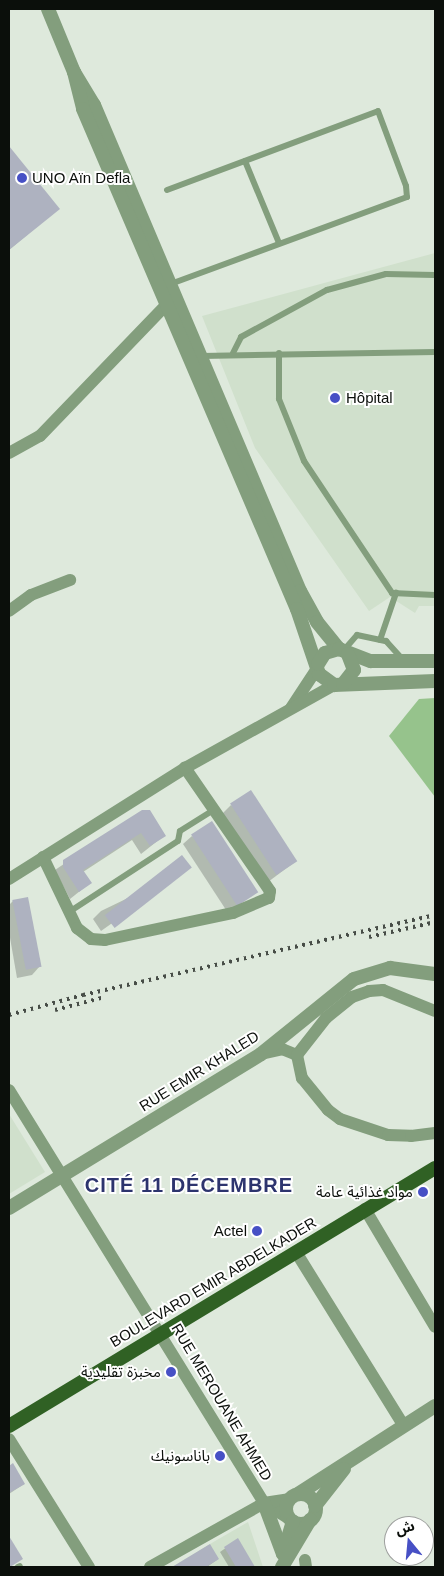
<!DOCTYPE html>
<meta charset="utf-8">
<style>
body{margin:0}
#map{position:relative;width:444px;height:1576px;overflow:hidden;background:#dee9dc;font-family:Arial,"Noto Sans Arabic",sans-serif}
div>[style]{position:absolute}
.built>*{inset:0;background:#d0e0cc}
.green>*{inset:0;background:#96c38c}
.shadow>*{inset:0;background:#0003}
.building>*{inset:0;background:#aeb2c0;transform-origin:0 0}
.service>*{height:6px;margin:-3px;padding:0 3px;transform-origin:3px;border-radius:3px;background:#839e7d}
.minor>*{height:12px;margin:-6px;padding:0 6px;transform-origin:6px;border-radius:6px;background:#839e7d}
.tertiary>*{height:14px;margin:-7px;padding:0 7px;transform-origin:7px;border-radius:7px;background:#839e7d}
.tertiary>.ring{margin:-7px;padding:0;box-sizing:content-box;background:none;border:14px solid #839e7d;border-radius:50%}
.primary>*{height:14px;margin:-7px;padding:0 7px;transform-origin:7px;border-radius:7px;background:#306124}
.rail>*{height:4px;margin-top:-2px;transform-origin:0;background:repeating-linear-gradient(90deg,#474d47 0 2.5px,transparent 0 7.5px)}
.dots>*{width:14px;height:14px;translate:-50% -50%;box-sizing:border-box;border:2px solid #fff;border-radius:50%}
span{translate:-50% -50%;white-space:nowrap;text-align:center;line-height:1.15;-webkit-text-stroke:4px #fff;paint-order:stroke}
.poi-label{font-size:15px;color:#0b0f0b}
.left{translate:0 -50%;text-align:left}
.right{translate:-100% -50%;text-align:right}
.street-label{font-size:15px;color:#0b0f0b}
.district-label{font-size:20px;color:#2d346e;font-weight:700;letter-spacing:1px}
.frame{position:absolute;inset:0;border:10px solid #0b0f0b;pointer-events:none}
.north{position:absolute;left:384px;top:1516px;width:50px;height:50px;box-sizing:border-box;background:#fff;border:1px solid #9d9f9d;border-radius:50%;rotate:343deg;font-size:14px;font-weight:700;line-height:20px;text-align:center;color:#0b0f0b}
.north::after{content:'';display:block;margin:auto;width:18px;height:22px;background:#4750c5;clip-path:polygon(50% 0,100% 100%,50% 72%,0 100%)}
</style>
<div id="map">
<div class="built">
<i style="clip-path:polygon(435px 253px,435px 606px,419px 606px,415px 613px,390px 597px,369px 611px,255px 448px,202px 316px)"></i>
<i style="clip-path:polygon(9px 1114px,45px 1172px,9px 1194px)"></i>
<i style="clip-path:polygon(248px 1522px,263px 1567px,172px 1567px,210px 1544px)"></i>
</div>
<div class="green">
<i style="clip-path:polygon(435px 698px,435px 797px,389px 736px,419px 699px)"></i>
</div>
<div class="shadow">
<i style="clip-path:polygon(9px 148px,58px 209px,9px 250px)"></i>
<i style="clip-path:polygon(231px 805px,296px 861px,268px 882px,222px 814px)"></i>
<i style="clip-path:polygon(142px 811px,165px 835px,141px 854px,132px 840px,83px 872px,90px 883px,70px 899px,55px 870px)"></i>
<i style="clip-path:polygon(192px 836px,256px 891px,228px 913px,183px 844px)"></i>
<i style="clip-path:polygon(190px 868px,101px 931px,93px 919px,101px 911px)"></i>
<i style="clip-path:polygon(13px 901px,40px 966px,32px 975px,17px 978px,9px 932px,9px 905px)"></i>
<i style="clip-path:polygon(13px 1465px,24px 1484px,9px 1494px,9px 1467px)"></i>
<i style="clip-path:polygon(237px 1540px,253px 1567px,229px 1567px,220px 1552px)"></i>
<i style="clip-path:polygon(209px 1545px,218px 1559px,207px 1567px,174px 1567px)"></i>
</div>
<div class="building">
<i style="clip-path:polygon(9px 146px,60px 209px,9px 250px)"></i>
<i style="left:251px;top:790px;width:85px;height:25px;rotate:57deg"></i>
<i style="clip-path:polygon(142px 810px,150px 810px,166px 836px,150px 846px,141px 833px,83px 870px,92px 883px,79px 892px,63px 867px,63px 860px)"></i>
<i style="left:212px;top:821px;width:85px;height:25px;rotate:57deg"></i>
<i style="left:182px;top:855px;width:16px;height:98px;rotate:52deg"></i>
<i style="left:28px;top:897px;width:71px;height:16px;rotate:79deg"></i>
<i style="clip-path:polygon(13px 1463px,25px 1484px,9px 1493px,9px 1466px)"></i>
<i style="clip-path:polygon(9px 1536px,23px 1559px,10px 1567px,9px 1567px)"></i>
<i style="clip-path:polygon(238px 1538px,255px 1567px,236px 1567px,224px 1547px)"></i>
<i style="clip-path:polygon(210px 1544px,219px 1559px,206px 1567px,172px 1567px)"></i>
</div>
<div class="service">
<i style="left:245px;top:161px;width:89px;rotate:67.5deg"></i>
<i style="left:167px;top:190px;width:225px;rotate:-20.5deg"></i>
<i style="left:378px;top:111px;width:80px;rotate:69.5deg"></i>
<i style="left:406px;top:186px;width:11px;rotate:85deg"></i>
<i style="left:407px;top:197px;width:252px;rotate:159.8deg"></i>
<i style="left:233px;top:353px;width:18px;rotate:-63deg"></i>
<i style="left:241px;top:337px;width:98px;rotate:-28.7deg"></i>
<i style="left:327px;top:290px;width:61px;rotate:-15.2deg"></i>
<i style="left:386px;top:274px;width:49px;rotate:1.2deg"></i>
<i style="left:279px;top:353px;width:46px;rotate:90deg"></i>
<i style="left:279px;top:399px;width:67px;rotate:68deg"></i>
<i style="left:304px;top:461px;width:159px;rotate:56.3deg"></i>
<i style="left:392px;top:593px;width:43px;rotate:2.7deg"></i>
<i style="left:201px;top:356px;width:234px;rotate:-1deg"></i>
<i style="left:380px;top:640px;width:50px;rotate:-71.2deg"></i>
<i style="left:344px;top:650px;width:20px;rotate:-49deg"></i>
<i style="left:357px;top:635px;width:30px;rotate:12deg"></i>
<i style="left:386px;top:641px;width:25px;rotate:48deg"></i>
<i style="left:69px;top:912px;width:130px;rotate:-33.1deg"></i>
<i style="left:178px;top:841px;width:10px;rotate:-79deg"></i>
<i style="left:180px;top:831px;width:40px;rotate:-32deg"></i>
<i style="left:18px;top:1567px;width:2px;rotate:-27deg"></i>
</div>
<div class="minor">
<i style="left:9px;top:453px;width:35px;rotate:-29deg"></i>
<i style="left:40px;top:436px;width:182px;rotate:-46.1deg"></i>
<i style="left:9px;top:611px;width:27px;rotate:-36deg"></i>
<i style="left:31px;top:595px;width:42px;rotate:-21deg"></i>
<i style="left:291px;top:708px;width:49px;rotate:-56.6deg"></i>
<i style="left:43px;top:857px;width:79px;rotate:64.4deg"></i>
<i style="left:77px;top:928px;width:18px;rotate:38deg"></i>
<i style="left:91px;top:939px;width:14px;rotate:4deg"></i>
<i style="left:105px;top:940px;width:131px;rotate:-11.9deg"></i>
<i style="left:233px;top:913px;width:39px;rotate:-23deg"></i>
<i style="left:269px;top:898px;width:7px;rotate:-82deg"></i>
<i style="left:270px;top:891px;width:150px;rotate:-124.6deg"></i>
<i style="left:9px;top:879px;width:208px;rotate:-32.2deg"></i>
<i style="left:185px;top:768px;width:171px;rotate:-29.1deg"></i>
<i style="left:261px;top:1054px;width:22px;rotate:-13deg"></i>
<i style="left:282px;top:1049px;width:16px;rotate:22deg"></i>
<i style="left:297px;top:1055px;width:24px;rotate:78deg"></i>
<i style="left:302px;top:1078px;width:41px;rotate:50.9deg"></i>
<i style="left:328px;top:1110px;width:15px;rotate:37deg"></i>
<i style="left:340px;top:1119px;width:51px;rotate:18.4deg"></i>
<i style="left:388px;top:1135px;width:23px;rotate:2deg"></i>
<i style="left:411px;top:1136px;width:24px;rotate:-7deg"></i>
<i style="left:297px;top:1055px;width:47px;rotate:-51.9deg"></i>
<i style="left:326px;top:1018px;width:33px;rotate:-39deg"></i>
<i style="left:352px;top:997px;width:18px;rotate:-19deg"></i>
<i style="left:369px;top:991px;width:14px;rotate:-4deg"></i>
<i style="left:383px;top:990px;width:56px;rotate:22deg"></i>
<i style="left:9px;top:1090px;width:485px;rotate:58.3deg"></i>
<i style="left:365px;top:1209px;width:137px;rotate:59.3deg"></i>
<i style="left:296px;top:1252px;width:205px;rotate:58.2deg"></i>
<i style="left:9px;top:1439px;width:151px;rotate:58deg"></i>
<i style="left:264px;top:1503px;width:31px;rotate:32deg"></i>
<i style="left:305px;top:1560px;width:7px;rotate:82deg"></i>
<i style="left:150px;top:1567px;width:131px;rotate:-29.3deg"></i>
<i style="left:264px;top:1503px;width:25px;rotate:-9deg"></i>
</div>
<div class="tertiary">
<i style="left:48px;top:9px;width:68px;rotate:67.6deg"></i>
<i style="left:74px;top:72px;width:39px;rotate:59deg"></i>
<i style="left:94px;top:105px;width:528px;rotate:67.03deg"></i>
<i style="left:300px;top:591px;width:35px;rotate:61deg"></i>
<i style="left:317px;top:622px;width:35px;rotate:51deg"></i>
<i style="left:74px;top:72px;width:38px;rotate:76deg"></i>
<i style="left:83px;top:109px;width:544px;rotate:66.83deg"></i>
<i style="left:297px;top:609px;width:69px;rotate:71.3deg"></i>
<i style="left:319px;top:674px;width:19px;rotate:36deg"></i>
<i style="left:334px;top:685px;width:101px;rotate:-2.3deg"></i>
<i style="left:318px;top:664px;width:13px;rotate:-58deg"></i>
<i style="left:325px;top:653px;width:15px;rotate:-16deg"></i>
<i style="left:339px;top:649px;width:34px;rotate:21deg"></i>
<i style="left:371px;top:661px;width:64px"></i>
<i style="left:343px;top:684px;width:18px;rotate:-52deg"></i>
<i style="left:354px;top:670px;width:17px;rotate:-111deg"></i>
<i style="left:9px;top:1208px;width:295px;rotate:-31.4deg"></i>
<i style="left:261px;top:1054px;width:119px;rotate:-38.9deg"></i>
<i style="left:354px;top:979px;width:38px;rotate:-17deg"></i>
<i style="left:390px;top:968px;width:45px;rotate:7.6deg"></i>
<i style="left:298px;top:1494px;width:163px;rotate:-32.7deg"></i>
<i class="ring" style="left:286px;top:1494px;width:16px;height:16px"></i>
<i style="left:264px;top:1503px;width:54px;rotate:69.6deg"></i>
<i style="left:315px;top:1506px;width:47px;rotate:-51.9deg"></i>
<i style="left:283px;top:1554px;width:34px;rotate:-73deg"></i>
<i style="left:282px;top:1567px;width:55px;rotate:-59.2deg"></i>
</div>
<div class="primary">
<i style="left:9px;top:1426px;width:498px;rotate:-31.2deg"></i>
</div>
<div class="rail">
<i style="left:369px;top:937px;width:68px;rotate:-12.8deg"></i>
<i style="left:55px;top:1010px;width:52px;rotate:-14.6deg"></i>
<i style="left:9px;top:1015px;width:77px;rotate:-15.1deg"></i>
<i style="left:83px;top:995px;width:361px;rotate:-12.8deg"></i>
</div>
<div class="dots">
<i style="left:22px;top:178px;background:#4750c5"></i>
<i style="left:335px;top:398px;background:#4750c5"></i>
<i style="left:423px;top:1192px;background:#4750c5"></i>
<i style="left:257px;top:1231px;background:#4750c5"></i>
<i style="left:171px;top:1372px;background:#4750c5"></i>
<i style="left:220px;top:1456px;background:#4750c5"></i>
</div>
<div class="poi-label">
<span class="left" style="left:32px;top:178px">UNO Aïn Defla</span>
<span class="left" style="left:346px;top:398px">Hôpital</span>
<span class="right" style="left:413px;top:1192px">مواد غذائية عامة</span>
<span class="right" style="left:247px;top:1231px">Actel</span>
<span class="right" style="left:161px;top:1372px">مخبزة تقليدية</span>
<span class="right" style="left:210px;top:1456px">باناسونيك</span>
</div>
<div class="street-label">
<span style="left:199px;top:1071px;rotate:-32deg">RUE EMIR KHALED</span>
<span style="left:213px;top:1282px;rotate:-31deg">BOULEVARD EMIR ABDELKADER</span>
<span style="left:222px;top:1402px;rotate:59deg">RUE MEROUANE AHMED</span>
</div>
<div class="district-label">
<span style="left:189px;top:1185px">CITÉ 11 DÉCEMBRE</span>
</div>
<div class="frame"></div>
<div class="north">ش</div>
</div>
